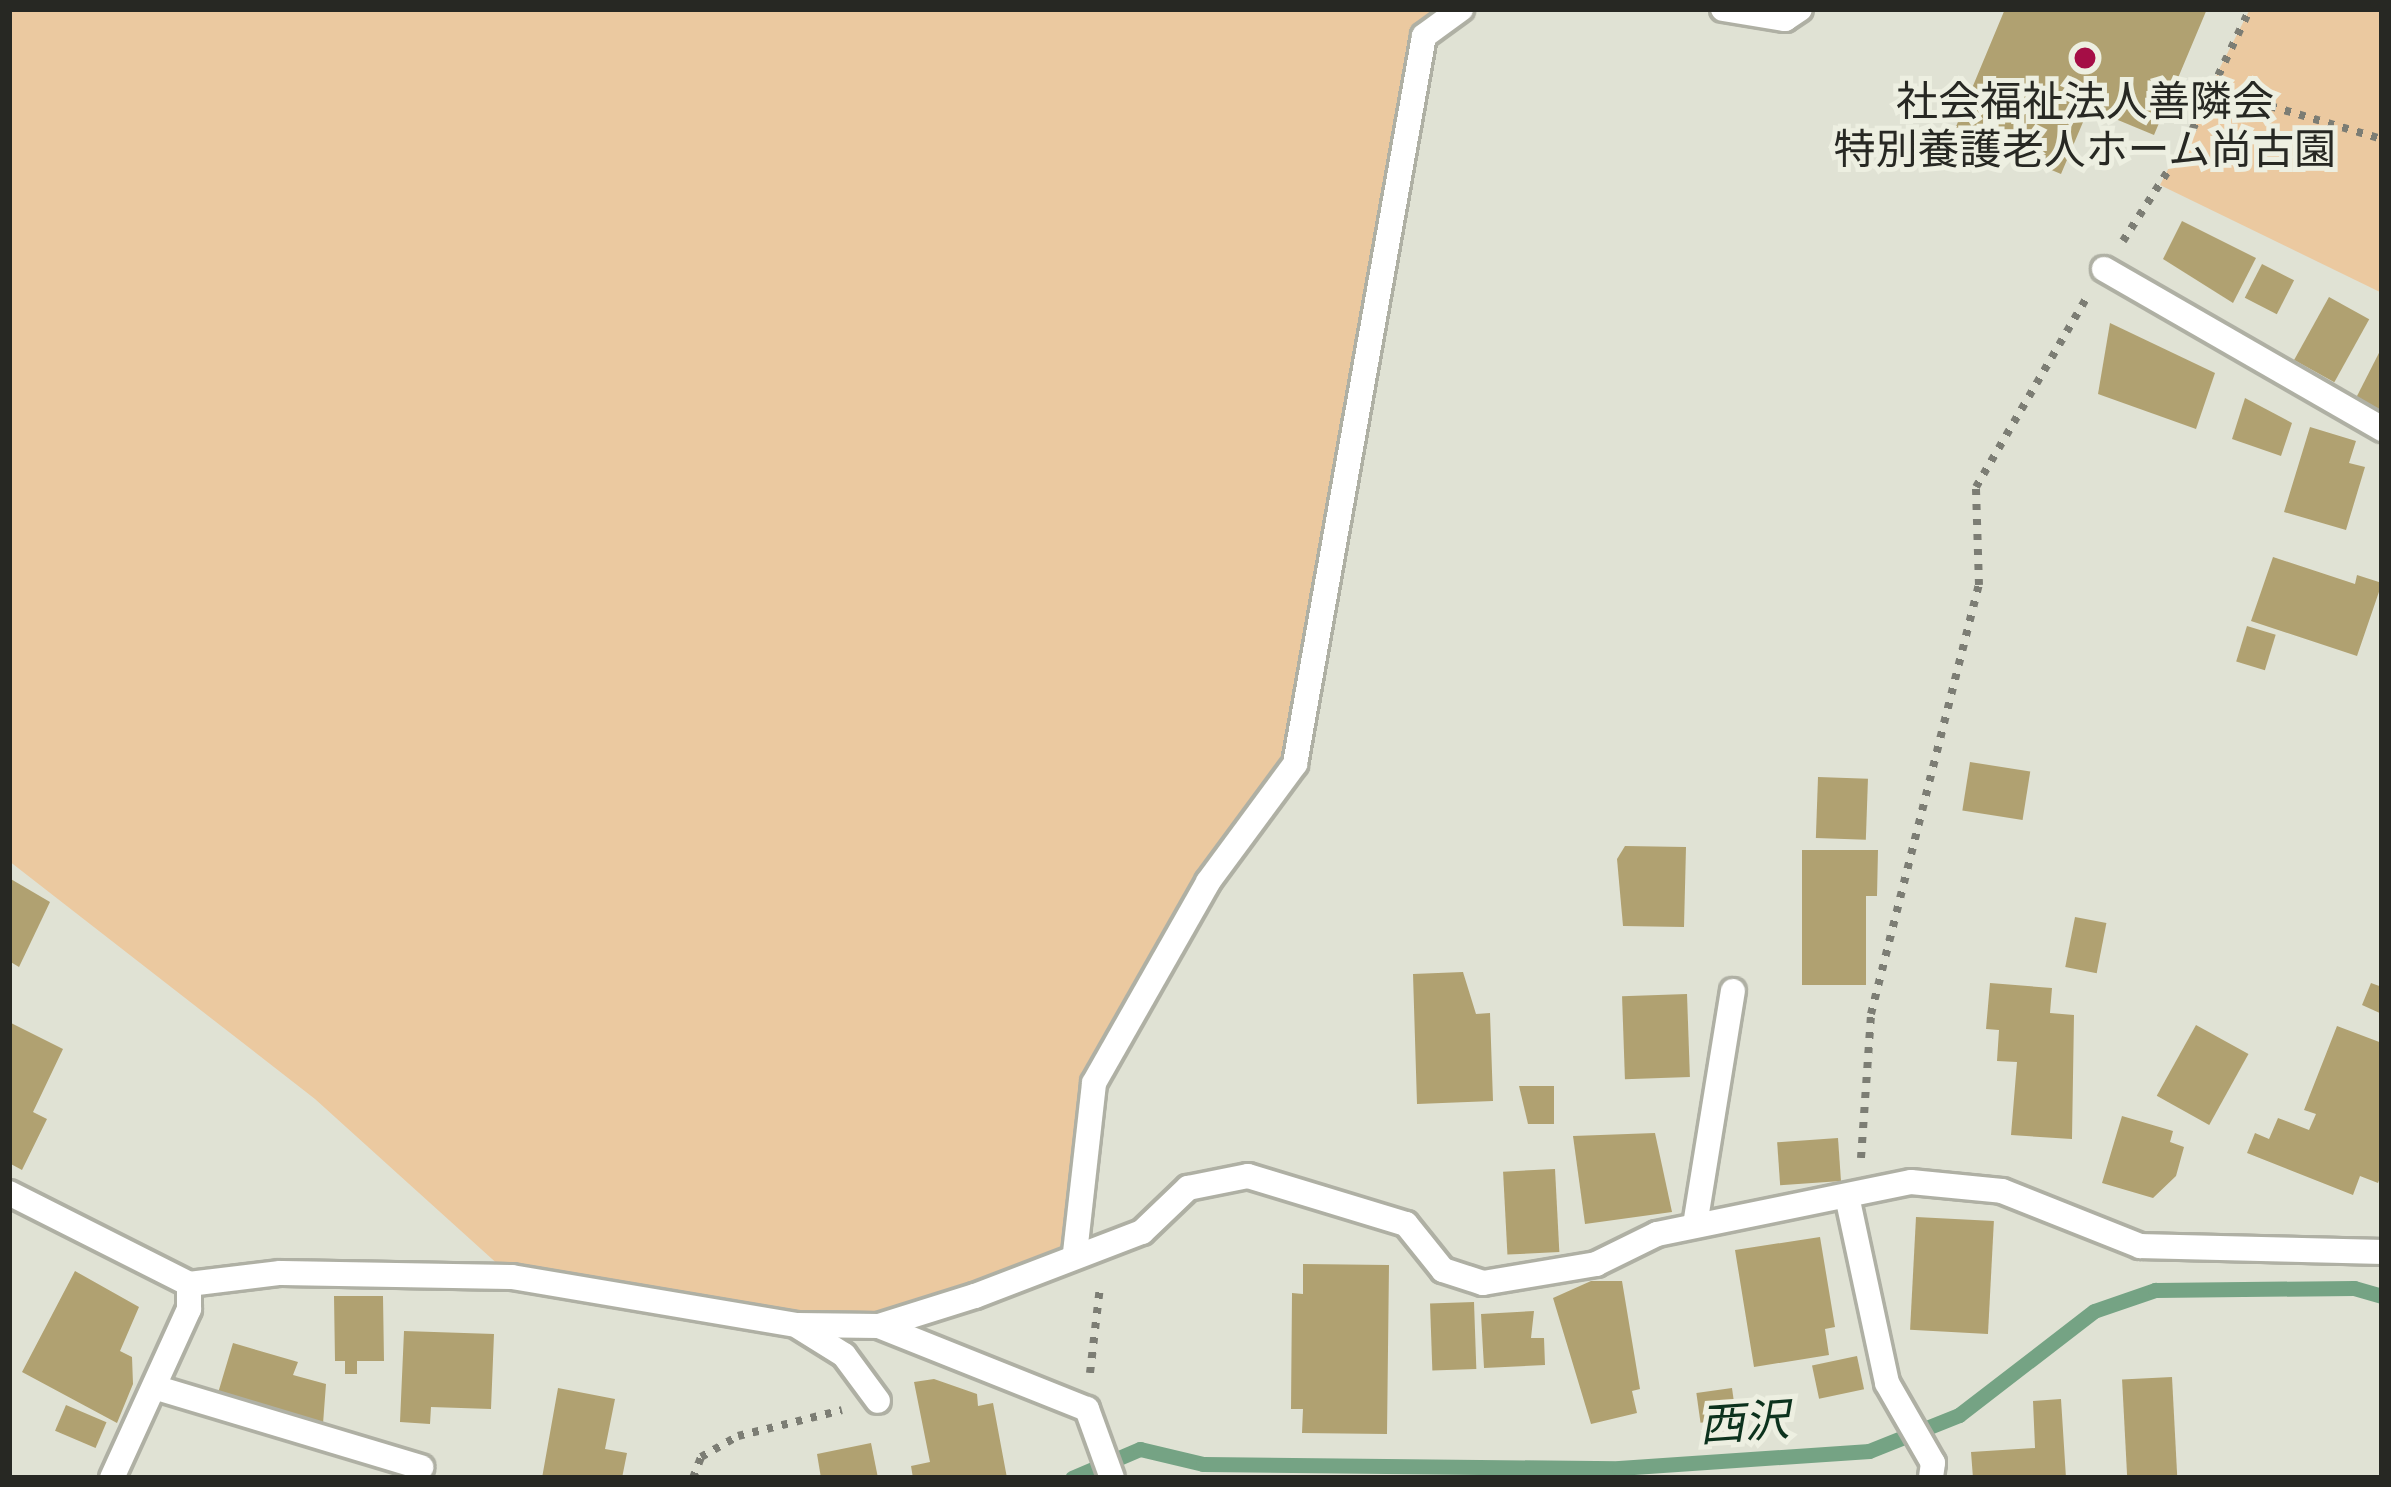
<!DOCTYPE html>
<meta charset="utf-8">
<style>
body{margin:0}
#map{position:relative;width:2391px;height:1487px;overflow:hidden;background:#e0e2d4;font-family:"DejaVu Sans","Noto Sans JP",sans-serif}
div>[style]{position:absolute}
.green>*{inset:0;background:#ebc9a0}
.stream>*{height:15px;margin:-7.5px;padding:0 7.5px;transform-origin:7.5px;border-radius:7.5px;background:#75a384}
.building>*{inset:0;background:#b0a171;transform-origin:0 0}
.path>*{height:8px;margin-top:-4px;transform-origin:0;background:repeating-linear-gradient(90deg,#7c7d74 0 6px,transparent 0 15px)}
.roads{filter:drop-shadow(3px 0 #afb0a4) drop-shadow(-3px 0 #afb0a4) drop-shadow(0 3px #afb0a4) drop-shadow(0 -3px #afb0a4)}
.service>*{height:24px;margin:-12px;padding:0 12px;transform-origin:12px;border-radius:12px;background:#fff}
.dots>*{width:33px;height:33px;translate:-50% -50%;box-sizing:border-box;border:6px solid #edefe1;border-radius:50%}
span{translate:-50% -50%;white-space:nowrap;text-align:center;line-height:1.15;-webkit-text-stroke:10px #edefe1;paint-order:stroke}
.poi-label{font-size:42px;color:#272823}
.water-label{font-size:45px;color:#0c321d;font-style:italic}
.frame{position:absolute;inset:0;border:12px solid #272823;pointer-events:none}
</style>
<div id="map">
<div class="green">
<i style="clip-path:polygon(9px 9px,1461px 9px,1424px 36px,1295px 764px,1094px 1083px,1075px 1253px,879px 1326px,512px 1277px,315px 1099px,9px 861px)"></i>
<i style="clip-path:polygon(2250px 9px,2382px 9px,2382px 293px,2160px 185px)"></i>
</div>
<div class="stream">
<i style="left:1072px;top:1478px;width:74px;rotate:-23.1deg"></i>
<i style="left:1140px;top:1449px;width:65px;rotate:13.4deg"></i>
<i style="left:1203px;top:1464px;width:416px;rotate:0.6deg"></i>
<i style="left:1619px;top:1468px;width:251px;rotate:-3.9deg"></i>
<i style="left:1869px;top:1451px;width:97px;rotate:-21.8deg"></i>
<i style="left:1959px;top:1415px;width:170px;rotate:-37.6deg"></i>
<i style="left:2094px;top:1311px;width:65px;rotate:-19deg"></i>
<i style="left:2155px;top:1290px;width:199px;rotate:-0.6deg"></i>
<i style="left:2354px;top:1288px;width:29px;rotate:16deg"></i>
</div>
<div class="building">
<i style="clip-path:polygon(2005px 9px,2207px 9px,2154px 135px,2089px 108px,2061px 174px,1955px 129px)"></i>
<i style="clip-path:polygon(2182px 221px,2256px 258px,2233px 303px,2163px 259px)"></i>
<i style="left:2262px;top:264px;width:36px;height:38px;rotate:27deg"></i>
<i style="left:2329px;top:297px;width:46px;height:72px;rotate:29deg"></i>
<i style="clip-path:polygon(2110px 323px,2215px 373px,2196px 429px,2098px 394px)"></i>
<i style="clip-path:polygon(2382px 347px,2382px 411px,2356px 398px)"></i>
<i style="clip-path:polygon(2245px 398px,2292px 423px,2281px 456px,2232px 439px)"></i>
<i style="clip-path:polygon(2310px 427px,2356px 441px,2349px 463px,2365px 467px,2346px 530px,2284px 512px)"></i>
<i style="clip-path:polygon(2273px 557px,2355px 584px,2357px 575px,2382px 583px,2357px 656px,2251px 621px)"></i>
<i style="left:2247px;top:626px;width:30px;height:37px;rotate:17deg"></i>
<i style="left:1970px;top:762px;width:61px;height:49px;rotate:9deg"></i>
<i style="left:1818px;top:777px;width:50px;height:61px;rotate:2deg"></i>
<i style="clip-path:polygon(1625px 846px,1686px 847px,1684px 927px,1623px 926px,1617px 859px)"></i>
<i style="clip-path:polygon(1802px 850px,1878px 850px,1877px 896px,1866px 896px,1866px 985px,1802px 985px)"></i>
<i style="clip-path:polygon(9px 878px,50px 902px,19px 967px,9px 961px)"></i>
<i style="left:2075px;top:917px;width:32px;height:51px;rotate:11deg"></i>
<i style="clip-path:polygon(1463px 972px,1476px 1014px,1490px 1013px,1493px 1101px,1417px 1104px,1413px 974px)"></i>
<i style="clip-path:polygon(1990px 983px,2052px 988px,2050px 1013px,2074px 1015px,2072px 1139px,2011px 1135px,2017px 1062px,1997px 1061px,1999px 1030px,1986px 1029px)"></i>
<i style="clip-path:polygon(2371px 983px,2382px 987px,2382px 1014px,2362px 1005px)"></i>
<i style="left:1687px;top:994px;width:83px;height:65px;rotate:88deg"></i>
<i style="clip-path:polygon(9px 1022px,63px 1049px,33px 1112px,47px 1119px,22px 1170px,9px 1163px)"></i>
<i style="left:2196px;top:1025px;width:60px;height:81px;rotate:29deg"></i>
<i style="clip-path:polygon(2337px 1026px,2382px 1043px,2382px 1173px,2378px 1183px,2360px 1176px,2353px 1195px,2247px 1153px,2255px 1133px,2269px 1139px,2278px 1118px,2309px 1130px,2316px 1114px,2304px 1110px)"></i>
<i style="clip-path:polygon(1519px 1086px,1554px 1086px,1554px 1124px,1528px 1124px)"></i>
<i style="clip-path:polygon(2122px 1116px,2173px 1131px,2170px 1142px,2184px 1147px,2176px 1176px,2153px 1198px,2102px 1183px)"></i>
<i style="clip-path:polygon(1655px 1133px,1672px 1212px,1585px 1224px,1573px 1136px)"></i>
<i style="left:1838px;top:1138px;width:43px;height:61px;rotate:86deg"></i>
<i style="left:1555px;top:1169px;width:83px;height:52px;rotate:87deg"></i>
<i style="left:1916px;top:1217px;width:78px;height:113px;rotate:3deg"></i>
<i style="clip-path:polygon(1820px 1237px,1835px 1327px,1825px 1329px,1829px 1355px,1754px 1367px,1735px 1250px)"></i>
<i style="clip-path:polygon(1303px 1264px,1389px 1265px,1387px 1434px,1302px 1433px,1303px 1409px,1291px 1409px,1292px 1293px,1303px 1294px)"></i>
<i style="clip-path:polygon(75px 1271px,139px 1307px,120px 1351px,132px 1357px,133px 1384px,117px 1423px,22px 1372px)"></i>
<i style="clip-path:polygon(1591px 1281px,1622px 1281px,1640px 1389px,1632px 1391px,1637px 1413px,1591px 1424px,1553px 1298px)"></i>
<i style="clip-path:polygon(334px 1296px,383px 1296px,384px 1361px,357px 1361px,357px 1374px,345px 1374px,345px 1361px,335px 1361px)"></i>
<i style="left:1474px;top:1302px;width:67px;height:44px;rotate:88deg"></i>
<i style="clip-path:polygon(1534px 1311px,1531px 1338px,1544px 1338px,1545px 1365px,1484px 1368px,1481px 1314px)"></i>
<i style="clip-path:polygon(404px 1331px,494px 1334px,491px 1409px,431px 1407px,430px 1424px,400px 1422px)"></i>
<i style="clip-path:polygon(233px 1343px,298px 1362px,293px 1375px,326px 1384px,323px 1424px,218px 1393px)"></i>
<i style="left:1857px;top:1356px;width:34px;height:46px;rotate:78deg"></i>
<i style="left:2172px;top:1377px;width:101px;height:50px;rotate:87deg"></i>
<i style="clip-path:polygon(934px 1379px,977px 1394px,978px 1406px,993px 1403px,1007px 1478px,913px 1478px,911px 1466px,930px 1462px,914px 1382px)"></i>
<i style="clip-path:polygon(558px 1388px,615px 1399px,605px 1449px,627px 1453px,622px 1478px,542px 1478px)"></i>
<i style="left:1732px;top:1388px;width:30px;height:36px;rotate:82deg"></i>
<i style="clip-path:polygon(2061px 1399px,2066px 1478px,1973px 1478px,1971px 1452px,2035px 1448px,2033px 1401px)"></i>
<i style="left:66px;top:1405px;width:44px;height:28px;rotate:23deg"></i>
<i style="clip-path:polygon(871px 1443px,878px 1478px,821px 1478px,817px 1454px)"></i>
</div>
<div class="path">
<i style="left:2213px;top:89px;width:176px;rotate:16.5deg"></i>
<i style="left:2123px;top:241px;width:117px;rotate:-57.3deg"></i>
<i style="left:2186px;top:143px;width:148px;rotate:-64.5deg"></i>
<i style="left:1861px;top:1158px;width:144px;rotate:-86deg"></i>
<i style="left:1871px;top:1014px;width:442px;rotate:-75.9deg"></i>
<i style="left:1979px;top:585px;width:98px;rotate:-91.8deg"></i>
<i style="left:1976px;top:487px;width:218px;rotate:-59.7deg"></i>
<i style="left:1090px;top:1373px;width:87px;rotate:-83.4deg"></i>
<i style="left:693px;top:1478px;width:22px;rotate:-69deg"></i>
<i style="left:701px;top:1457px;width:43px;rotate:-29.6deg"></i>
<i style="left:738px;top:1436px;width:107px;rotate:-14deg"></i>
</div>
<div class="roads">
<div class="service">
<i style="left:1723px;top:9px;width:63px;rotate:9.2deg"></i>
<i style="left:1785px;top:19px;width:18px;rotate:-34deg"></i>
<i style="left:2104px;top:269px;width:321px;rotate:29.9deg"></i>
<i style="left:9px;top:1193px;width:202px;rotate:26.8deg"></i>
<i style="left:189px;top:1284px;width:92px;rotate:-6.9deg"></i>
<i style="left:280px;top:1273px;width:232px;rotate:1deg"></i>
<i style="left:512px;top:1277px;width:289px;rotate:9.6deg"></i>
<i style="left:797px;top:1325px;width:82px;rotate:0.7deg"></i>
<i style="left:879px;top:1326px;width:101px;rotate:-17.4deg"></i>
<i style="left:975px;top:1296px;width:179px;rotate:-21deg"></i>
<i style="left:1142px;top:1232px;width:64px;rotate:-43.7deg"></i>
<i style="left:1188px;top:1188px;width:61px;rotate:-11.3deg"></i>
<i style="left:1248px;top:1176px;width:165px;rotate:16.9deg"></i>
<i style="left:1406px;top:1224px;width:59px;rotate:51.2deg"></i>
<i style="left:1443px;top:1270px;width:42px;rotate:18deg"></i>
<i style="left:1483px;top:1283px;width:115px;rotate:-9.5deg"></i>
<i style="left:1596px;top:1264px;width:68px;rotate:-26.2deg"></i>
<i style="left:1657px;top:1234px;width:259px;rotate:-11.6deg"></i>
<i style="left:1911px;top:1182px;width:91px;rotate:5.6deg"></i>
<i style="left:2002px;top:1191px;width:149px;rotate:21.7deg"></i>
<i style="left:2140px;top:1246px;width:242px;rotate:1.4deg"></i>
<i style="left:1847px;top:1196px;width:191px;rotate:77.9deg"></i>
<i style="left:1887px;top:1383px;width:92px;rotate:60.1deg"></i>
<i style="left:1933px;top:1463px;width:15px;rotate:98deg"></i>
<i style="left:1695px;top:1225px;width:237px;rotate:-80.8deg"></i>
<i style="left:1075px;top:1253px;width:171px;rotate:-83.6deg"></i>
<i style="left:1094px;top:1083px;width:231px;rotate:-60.4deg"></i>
<i style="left:1208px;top:882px;width:147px;rotate:-53.6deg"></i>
<i style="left:1295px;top:764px;width:739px;rotate:-79.95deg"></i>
<i style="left:1424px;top:36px;width:46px;rotate:-36.1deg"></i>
<i style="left:879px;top:1326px;width:224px;rotate:21.8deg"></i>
<i style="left:1087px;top:1409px;width:73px;rotate:70.1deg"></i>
<i style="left:799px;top:1327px;width:53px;rotate:31.9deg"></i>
<i style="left:844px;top:1355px;width:57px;rotate:53.5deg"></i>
<i style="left:157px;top:1388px;width:276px;rotate:16.7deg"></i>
<i style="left:112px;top:1478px;width:186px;rotate:-65.5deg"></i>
<i style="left:189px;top:1309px;width:25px;rotate:-90deg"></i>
</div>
</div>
<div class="dots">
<i style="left:2085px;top:58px;background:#a50e46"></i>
</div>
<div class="poi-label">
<span style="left:2085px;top:126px">社会福祉法人善隣会<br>特別養護老人ホーム尚古園</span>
</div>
<div class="water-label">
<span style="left:1744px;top:1423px;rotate:-4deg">西沢</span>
</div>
<div class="frame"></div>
</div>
